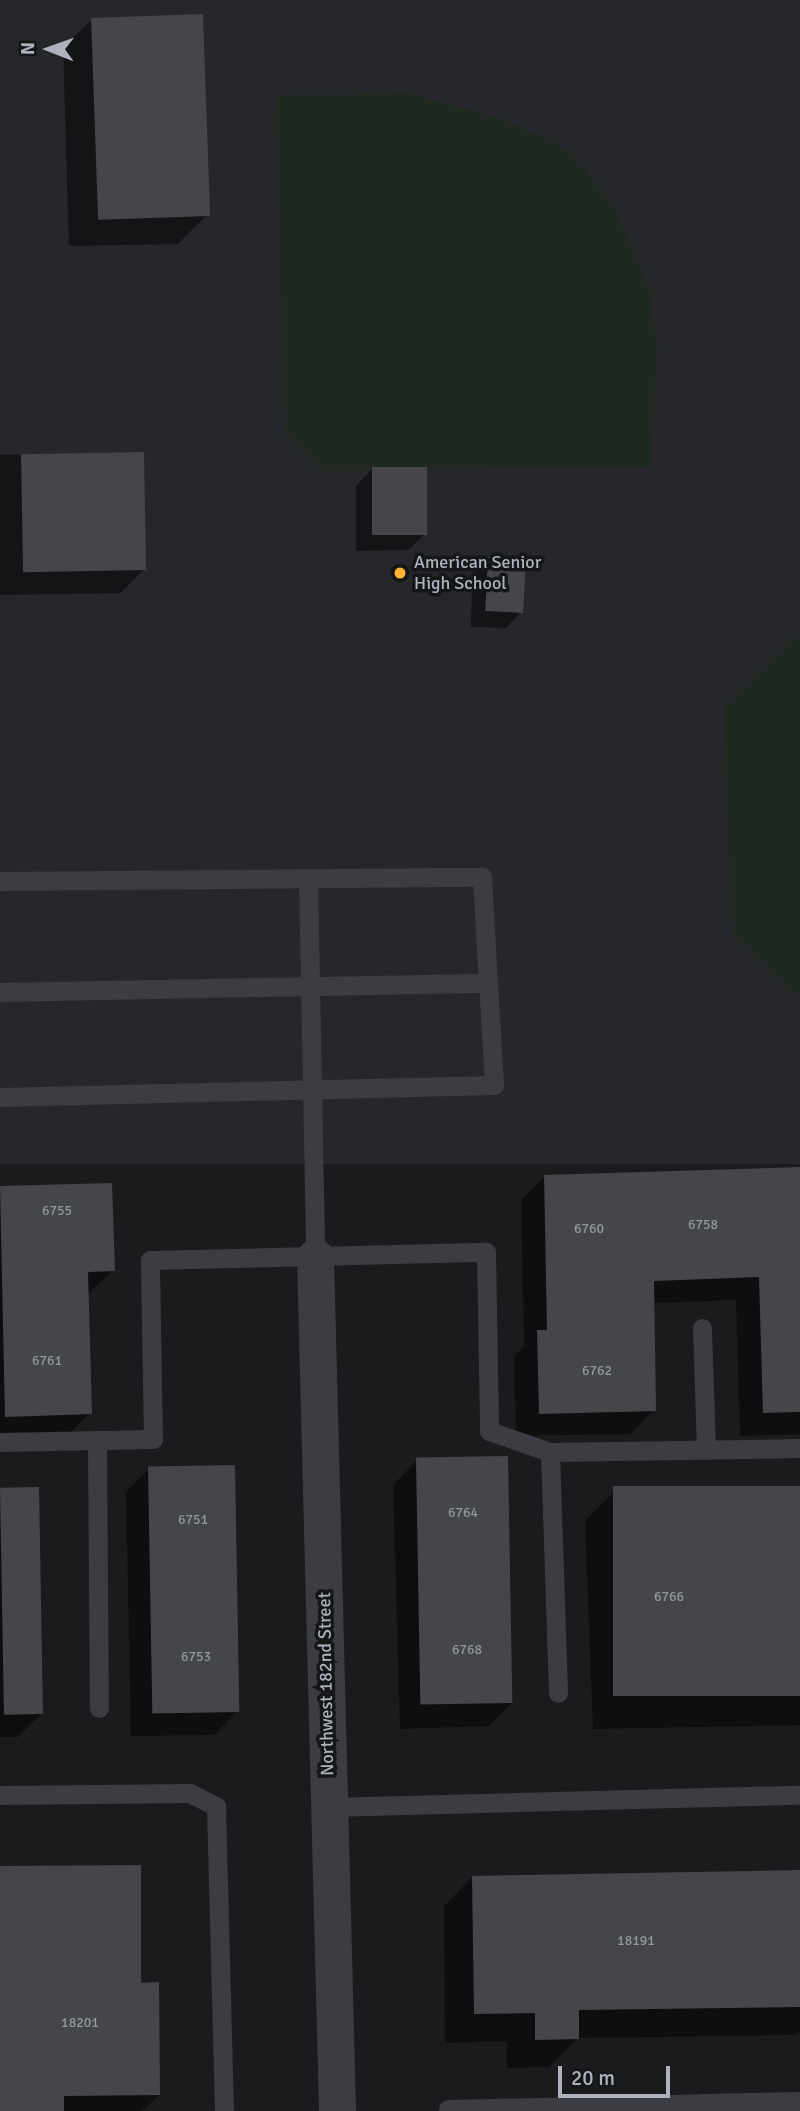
<!DOCTYPE html>
<style>
body{margin:0}
#map{position:relative;width:800px;height:2111px;overflow:hidden;background:#1b1b1d;font-family:Signika,sans-serif}
div>[style]{position:absolute}
.built>*{inset:0;background:#26272a;transform-origin:0 0}
.green>*{inset:0;background:#202921}
.shadow>*{inset:0;background:#0007}
.building>*{inset:0;background:#45464a;transform-origin:0 0}
.service>*{height:19px;margin:-9.5px;padding:0 9.5px;transform-origin:9.5px;border-radius:9.5px;background:#3b3d42}
.minor>*{height:37px;margin:-18.5px;padding:0 18.5px;transform-origin:18.5px;border-radius:18.5px;background:#3b3d42}
.dots>*{width:19px;height:19px;translate:-50% -50%;box-sizing:border-box;border:4px solid #151618;border-radius:50%}
span{translate:-50% -50%;white-space:nowrap;text-align:center;line-height:1.15;-webkit-text-stroke:7px #151618;paint-order:stroke}
.number-label{font-size:14px;color:#9397a0}
.number-label span{-webkit-text-stroke-width:0}
.poi-label{font-size:18px;color:#adb2bd}
.left{translate:0 -50%;text-align:left}
.street-label{font-size:18px;color:#adb2bd}
.north{position:absolute;left:14px;top:14px;width:70px;height:70px;-webkit-text-stroke:5px #151618;paint-order:stroke;rotate:271deg;font-size:19px;font-weight:700;line-height:28px;text-align:center;color:#adb2bd}
.north::after{content:'';display:block;margin:auto;width:24px;height:32px;background:#adb2bd;clip-path:polygon(50% 0,100% 100%,50% 72%,0 100%)}
.scale{position:absolute;left:558px;top:2066px;width:112px;height:32px;box-sizing:border-box;border:4px solid #adb2bd;border-top:0;padding-left:9px;font-size:21px;line-height:24px;white-space:nowrap;color:#adb2bd;-webkit-text-stroke:5px #151618;paint-order:stroke}
</style>
<div id="map">
<div class="built">
<i style="left:0;top:0;width:800px;height:1164px"></i>
</div>
<div class="green">
<i style="clip-path:polygon(409px 93px,499px 118px,557px 142px,584px 167px,616px 210px,649px 286px,657px 345px,652px 467px,324px 471px,282px 429px,278px 96px)"></i>
<i style="clip-path:polygon(800px 633px,800px 992px,791px 992px,730px 931px,725px 706px)"></i>
</div>
<div class="shadow">
<i style="clip-path:polygon(92px 19px,207px 215px,178px 244px,69px 246px,63px 48px)"></i>
<i style="clip-path:polygon(143px 453px,144px 569px,121px 593px,0 595px,0 455px)"></i>
<i style="clip-path:polygon(372px 469px,425px 534px,408px 550px,356px 551px,356px 486px)"></i>
<i style="clip-path:polygon(489px 559px,522px 611px,506px 628px,471px 627px,472px 576px)"></i>
<i style="clip-path:polygon(800px 1168px,800px 1434px,740px 1436px,736px 1300px,652px 1303px,654px 1410px,631px 1434px,516px 1436px,514px 1356px,524px 1346px,521px 1200px,544px 1177px)"></i>
<i style="clip-path:polygon(111px 1185px,113px 1271px,87px 1294px,90px 1413px,66px 1437px,0 1439px,0 1187px)"></i>
<i style="clip-path:polygon(416px 1461px,512px 1703px,489px 1726px,400px 1729px,393px 1485px)"></i>
<i style="clip-path:polygon(149px 1469px,237px 1711px,214px 1735px,131px 1736px,126px 1492px)"></i>
<i style="clip-path:polygon(800px 1489px,800px 1725px,593px 1729px,585px 1521px,614px 1492px)"></i>
<i style="clip-path:polygon(0 1490px,41px 1714px,18px 1737px,0 1737px)"></i>
<i style="clip-path:polygon(0 1868px,140px 1984px,159px 2095px,142px 2111px,0 2111px)"></i>
<i style="clip-path:polygon(800px 1872px,800px 2030px,795px 2035px,578px 2038px,549px 2067px,507px 2068px,507px 2041px,445px 2043px,444px 1906px,472px 1877px)"></i>
</div>
<div class="building">
<i style="left:203px;top:14px;width:202px;height:112px;rotate:88deg"></i>
<i style="left:144px;top:452px;width:118px;height:123px;rotate:89deg"></i>
<i style="left:372px;top:467px;width:55px;height:68px"></i>
<i style="left:488px;top:557px;width:38px;height:54px;rotate:3deg"></i>
<i style="clip-path:polygon(800px 1167px,800px 1412px,763px 1413px,759px 1277px,654px 1281px,656px 1411px,539px 1414px,537px 1330px,547px 1330px,544px 1175px)"></i>
<i style="clip-path:polygon(112px 1183px,115px 1271px,88px 1272px,92px 1414px,5px 1417px,0 1186px)"></i>
<i style="left:508px;top:1456px;width:247px;height:92px;rotate:89deg"></i>
<i style="left:235px;top:1465px;width:247px;height:87px;rotate:89deg"></i>
<i style="left:800px;top:1486px;width:210px;height:187px;rotate:90deg"></i>
<i style="left:39px;top:1487px;width:227px;height:39px;rotate:89deg"></i>
<i style="clip-path:polygon(141px 1865px,141px 1983px,159px 1982px,160px 2095px,64px 2096px,64px 2111px,0 2111px,0 1866px)"></i>
<i style="clip-path:polygon(800px 1870px,800px 2007px,579px 2010px,579px 2039px,535px 2040px,535px 2013px,474px 2014px,472px 1876px)"></i>
</div>
<div class="service">
<i style="left:308px;top:878px;width:379px;rotate:88.9deg"></i>
<i style="left:0;top:881px;width:482px;rotate:-0.5deg"></i>
<i style="left:482px;top:877px;width:106px;rotate:86.8deg"></i>
<i style="left:0;top:992px;width:488px;rotate:-1.1deg"></i>
<i style="left:488px;top:983px;width:102px;rotate:86.6deg"></i>
<i style="left:494px;top:1085px;width:494px;rotate:178.6deg"></i>
<i style="left:702px;top:1328px;width:122px;rotate:88.1deg"></i>
<i style="left:97px;top:1440px;width:268px;rotate:89.6deg"></i>
<i style="left:0;top:1442px;width:153px;rotate:-1.1deg"></i>
<i style="left:153px;top:1439px;width:179px;rotate:-91deg"></i>
<i style="left:150px;top:1260px;width:336px;rotate:-1.4deg"></i>
<i style="left:486px;top:1252px;width:179px;rotate:89deg"></i>
<i style="left:489px;top:1431px;width:65px;rotate:19deg"></i>
<i style="left:550px;top:1452px;width:250px;rotate:-0.9deg"></i>
<i style="left:550px;top:1452px;width:241px;rotate:88.1deg"></i>
<i style="left:0;top:1795px;width:190px;rotate:-0.6deg"></i>
<i style="left:190px;top:1793px;width:29px;rotate:27deg"></i>
<i style="left:216px;top:1806px;width:305px;rotate:88.5deg"></i>
<i style="left:329px;top:1807px;width:471px;rotate:-1.5deg"></i>
<i style="left:703px;top:2103px;width:97px;rotate:-1.2deg"></i>
<i style="left:448px;top:2109px;width:255px;rotate:-1.3deg"></i>
<i style="left:703px;top:2103px;width:8px;rotate:90deg"></i>
</div>
<div class="minor">
<i style="left:315px;top:1257px;width:854px;rotate:88.52deg"></i>
</div>
<div class="dots">
<i style="left:400px;top:573px;background:#fdb333"></i>
</div>
<div class="number-label">
<span style="left:57px;top:1211px">6755</span>
<span style="left:703px;top:1225px">6758</span>
<span style="left:589px;top:1229px">6760</span>
<span style="left:47px;top:1361px">6761</span>
<span style="left:597px;top:1371px">6762</span>
<span style="left:463px;top:1513px">6764</span>
<span style="left:193px;top:1520px">6751</span>
<span style="left:669px;top:1597px">6766</span>
<span style="left:467px;top:1650px">6768</span>
<span style="left:196px;top:1657px">6753</span>
<span style="left:636px;top:1941px">18191</span>
<span style="left:80px;top:2023px">18201</span>
</div>
<div class="poi-label">
<span class="left" style="left:414px;top:573px">American Senior<br>High School</span>
</div>
<div class="street-label">
<span style="left:326px;top:1684px;rotate:-91deg">Northwest 182nd Street</span>
</div>
<div class="north">N</div>
<div class="scale">20 m</div>
</div>
